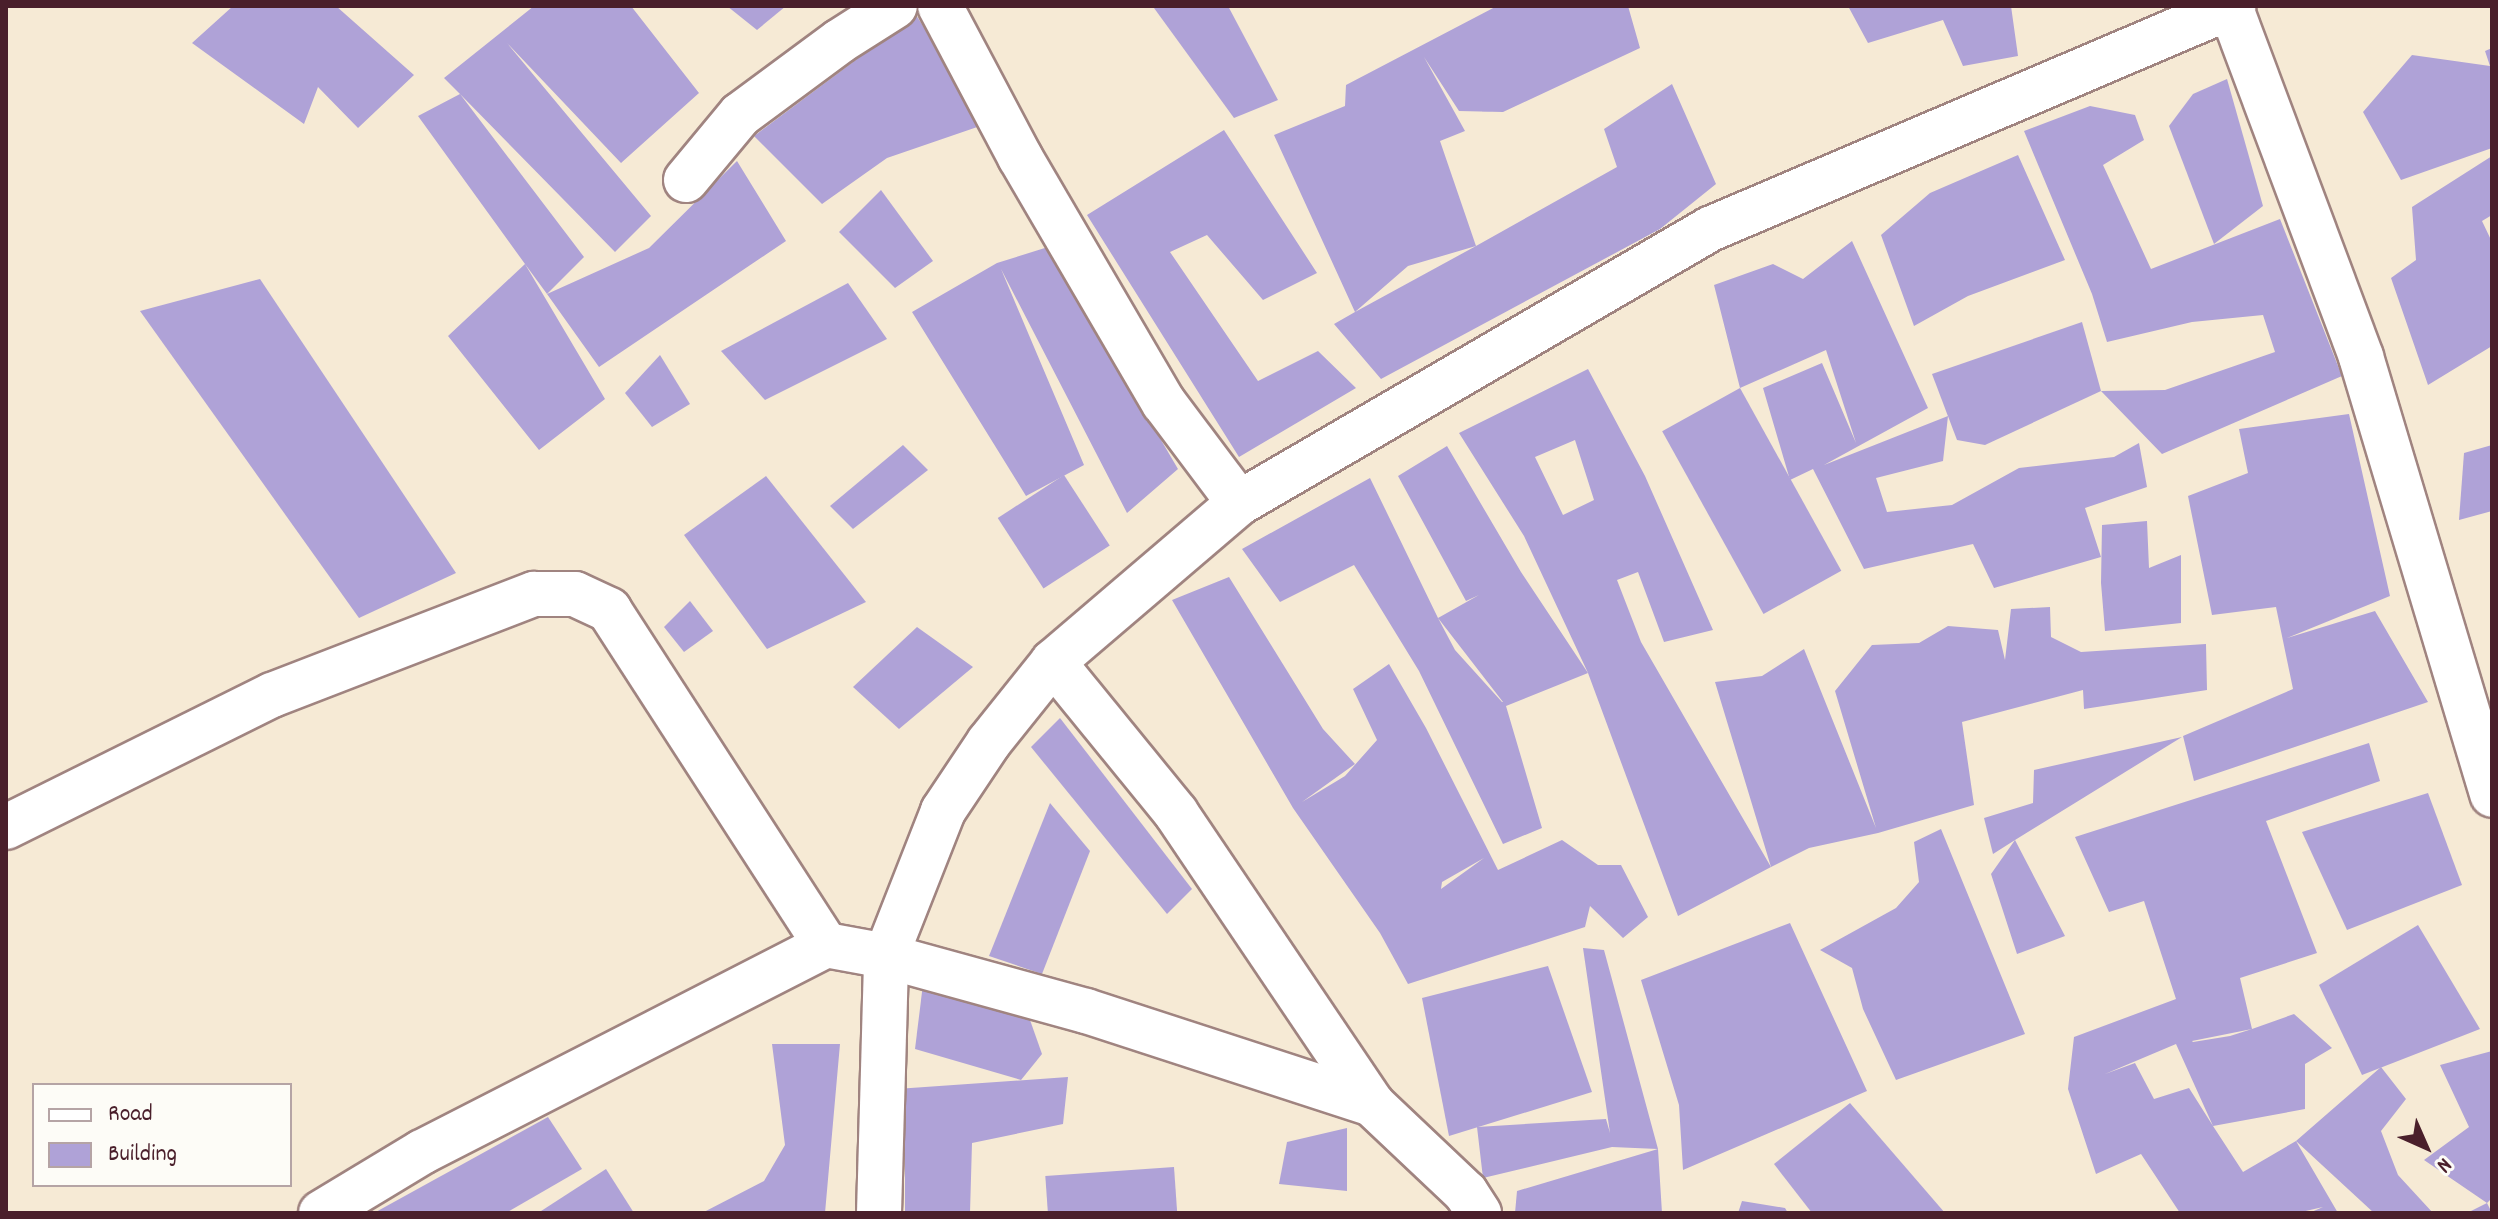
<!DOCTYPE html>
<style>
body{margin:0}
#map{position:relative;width:2498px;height:1219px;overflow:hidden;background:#f6ead5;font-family:Dekko,sans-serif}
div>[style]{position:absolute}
.building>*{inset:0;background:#afa2d7;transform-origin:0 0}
.roads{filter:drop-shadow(2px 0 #a08480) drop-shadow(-2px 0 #a08480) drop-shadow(0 2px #a08480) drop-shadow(0 -2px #a08480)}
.street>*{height:44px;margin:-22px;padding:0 22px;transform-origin:22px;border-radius:22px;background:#fff}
span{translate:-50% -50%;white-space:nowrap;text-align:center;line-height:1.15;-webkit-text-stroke:8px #fdfcf7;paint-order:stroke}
.frame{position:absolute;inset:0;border:8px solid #4a1f2b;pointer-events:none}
.legend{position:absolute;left:32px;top:1083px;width:260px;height:104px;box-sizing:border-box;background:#fdfcf7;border:2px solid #b5a4a5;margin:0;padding:10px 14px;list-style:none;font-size:24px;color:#4a1f2b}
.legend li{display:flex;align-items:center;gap:16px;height:40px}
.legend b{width:40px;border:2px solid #b5a4a5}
.north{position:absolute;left:2386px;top:1107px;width:80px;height:80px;-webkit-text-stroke:6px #fdfcf7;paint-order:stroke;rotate:135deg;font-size:22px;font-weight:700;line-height:32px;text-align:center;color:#4a1f2b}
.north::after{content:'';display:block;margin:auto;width:28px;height:36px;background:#4a1f2b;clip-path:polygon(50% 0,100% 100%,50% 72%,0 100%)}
</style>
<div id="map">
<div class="building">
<i style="clip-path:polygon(233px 6px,336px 6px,414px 75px,358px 128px,318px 87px,304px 124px,192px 43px)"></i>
<i style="clip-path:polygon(534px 6px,631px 6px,699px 93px,621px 163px,507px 43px,651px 216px,615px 252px,460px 94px,584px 257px,547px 294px,525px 264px,605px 399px,539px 450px,448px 336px,525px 264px,418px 116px,460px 94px,444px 78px)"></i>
<i style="clip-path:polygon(727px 6px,786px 6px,757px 30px)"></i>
<i style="clip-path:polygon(1158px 6px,1228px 6px,1278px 100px,1234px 118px,1154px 8px)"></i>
<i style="clip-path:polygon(evenodd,1497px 6px,1628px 6px,1640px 48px,1503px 112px,1459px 111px,1424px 57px,1465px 131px,1440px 141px,1476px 246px,1617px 167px,1604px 129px,1672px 84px,1716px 184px,1660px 229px,1381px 379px,1334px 324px,1355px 312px,1274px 135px,1345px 106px,1346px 85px,1497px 6px,1476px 246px,1355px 312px,1408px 266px,1476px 246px)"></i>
<i style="clip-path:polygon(1848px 6px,2011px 6px,2018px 56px,1963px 66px,1943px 20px,1868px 43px)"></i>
<i style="clip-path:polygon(916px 15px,986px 124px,887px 158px,822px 204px,754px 136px)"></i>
<i style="clip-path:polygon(2492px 48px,2492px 148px,2401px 180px,2363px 112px,2412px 55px,2490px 66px,2485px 51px)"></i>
<i style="clip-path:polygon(2227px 79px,2263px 206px,2214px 244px,2169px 126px,2193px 94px)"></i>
<i style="clip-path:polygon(2090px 106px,2135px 115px,2144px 140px,2103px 165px,2151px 269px,2280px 219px,2342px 376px,2162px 454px,2101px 391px,2165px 390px,2275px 352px,2263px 315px,2192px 322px,2107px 342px,2092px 294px,2024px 131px)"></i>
<i style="clip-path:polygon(1224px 130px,1317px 273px,1263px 300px,1207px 235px,1170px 252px,1258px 381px,1318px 351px,1356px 388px,1239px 457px,1087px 215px)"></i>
<i style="clip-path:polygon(2018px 155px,2065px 260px,1968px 296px,1914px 326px,1881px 235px,1930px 193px)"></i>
<i style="clip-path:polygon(2492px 156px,2492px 215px,2482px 221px,2492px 242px,2492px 346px,2428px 385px,2391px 278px,2416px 260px,2412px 207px)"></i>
<i style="clip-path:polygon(737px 161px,786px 241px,599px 367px,547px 294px,649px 248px)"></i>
<i style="clip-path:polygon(881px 190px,933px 261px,895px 288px,839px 232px)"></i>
<i style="clip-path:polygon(1852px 241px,1928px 408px,1824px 465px,1948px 416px,1943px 461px,1876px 478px,1887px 512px,1952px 505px,2019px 468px,2114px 457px,2139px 443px,2147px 487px,2085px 508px,2101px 557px,1994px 588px,1973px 544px,1864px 569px,1813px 469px,1790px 480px,1763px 388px,1822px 363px,1856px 443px,1826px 350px,1740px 388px,1714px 285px,1773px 264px,1803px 279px)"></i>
<i style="clip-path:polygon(1048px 247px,1178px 469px,1127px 513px,1001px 269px,1084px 465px,1026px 496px,912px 312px,997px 263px)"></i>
<i style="clip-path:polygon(260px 279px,456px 573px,359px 618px,140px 311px)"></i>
<i style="clip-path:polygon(848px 283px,887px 339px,765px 400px,721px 351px)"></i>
<i style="clip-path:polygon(2082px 322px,2101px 391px,1985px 445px,1957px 440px,1932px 374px)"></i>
<i style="clip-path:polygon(660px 355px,690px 404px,652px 427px,625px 393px)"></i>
<i style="clip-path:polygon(evenodd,1588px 369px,1645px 476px,1713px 630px,1664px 642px,1638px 572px,1617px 580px,1641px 642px,1771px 867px,1678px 916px,1588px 673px,1524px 536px,1459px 433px,1588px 369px,1575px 440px,1594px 500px,1563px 515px,1535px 457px,1575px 440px)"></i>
<i style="left:1740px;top:388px;width:209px;height:89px;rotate:61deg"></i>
<i style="clip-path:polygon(2349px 414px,2390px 596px,2287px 638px,2375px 611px,2428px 702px,2194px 781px,2183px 736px,2293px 689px,2276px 607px,2212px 615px,2188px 496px,2248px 473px,2239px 429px)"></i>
<i style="clip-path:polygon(903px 445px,928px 470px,853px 529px,830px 506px)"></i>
<i style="clip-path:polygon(2492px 445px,2492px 511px,2459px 520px,2464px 453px)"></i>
<i style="clip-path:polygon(evenodd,1447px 446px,1521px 572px,1588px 673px,1506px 706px,1542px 828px,1503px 844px,1419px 671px,1354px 565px,1280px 602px,1242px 549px,1370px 478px,1438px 618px,1479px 595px,1466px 601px,1398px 476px,1447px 446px,1438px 618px,1503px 702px,1502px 702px,1455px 650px,1438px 618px)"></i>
<i style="left:1064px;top:475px;width:84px;height:79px;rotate:57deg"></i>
<i style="clip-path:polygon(766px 476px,866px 602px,767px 649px,684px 535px)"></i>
<i style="clip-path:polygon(2147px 521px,2149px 568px,2181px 555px,2181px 623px,2105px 631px,2101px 583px,2102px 525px)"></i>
<i style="clip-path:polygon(evenodd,1229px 577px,1323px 729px,1355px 764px,1302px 802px,1345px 776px,1377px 740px,1353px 689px,1389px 664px,1426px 728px,1498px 870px,1562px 840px,1598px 865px,1621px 865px,1648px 917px,1623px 938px,1590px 906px,1585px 927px,1408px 984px,1380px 933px,1293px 808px,1172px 600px,1229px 577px,1484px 858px,1441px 889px,1442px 882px,1484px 858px)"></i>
<i style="clip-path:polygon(690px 601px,713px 631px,684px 652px,664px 627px)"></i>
<i style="clip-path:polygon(2050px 607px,2051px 637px,2081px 652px,2206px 644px,2207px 690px,2084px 709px,2083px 690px,1962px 722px,1974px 805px,1878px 833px,1809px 848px,1771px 867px,1715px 682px,1762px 676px,1804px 649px,1876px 828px,1835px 691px,1872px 645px,1919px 643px,1948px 626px,1998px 630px,2005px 660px,2011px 609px)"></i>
<i style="clip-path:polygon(917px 627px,973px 667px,899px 729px,853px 687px)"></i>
<i style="clip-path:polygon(1060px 718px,1192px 889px,1167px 914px,1031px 747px)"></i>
<i style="clip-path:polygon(2182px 737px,2015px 840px,2065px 936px,2017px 954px,1991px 874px,2015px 840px,1993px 854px,1984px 818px,2033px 803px,2034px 770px)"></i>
<i style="clip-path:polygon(evenodd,2369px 743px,2380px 781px,2266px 821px,2317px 953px,2240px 978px,2252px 1029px,2294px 1014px,2332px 1048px,2305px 1064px,2305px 1109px,2213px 1126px,2176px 1044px,2105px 1074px,2135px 1063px,2154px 1099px,2189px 1088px,2213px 1126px,2243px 1172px,2296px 1141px,2381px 1067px,2406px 1099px,2381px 1131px,2398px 1175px,2433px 1213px,2374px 1213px,2296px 1141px,2338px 1213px,2309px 1213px,2323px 1207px,2297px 1213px,2180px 1213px,2141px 1154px,2096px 1174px,2068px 1089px,2074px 1037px,2176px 999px,2144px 901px,2109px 912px,2075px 837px,2369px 743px,2252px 1029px,2230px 1036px,2193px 1042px,2192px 1041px,2252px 1029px)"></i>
<i style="clip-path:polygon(2428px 793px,2462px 885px,2347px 930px,2302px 832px)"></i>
<i style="clip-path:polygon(1050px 803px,1090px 851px,1042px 974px,989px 956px)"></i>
<i style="clip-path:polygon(1941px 829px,2025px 1034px,1896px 1080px,1863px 1009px,1852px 968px,1820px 950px,1896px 908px,1919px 882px,1914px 842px)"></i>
<i style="clip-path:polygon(1790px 923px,1867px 1091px,1683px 1170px,1679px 1105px,1641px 980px)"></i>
<i style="clip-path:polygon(2418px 925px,2480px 1029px,2362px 1075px,2319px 985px)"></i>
<i style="clip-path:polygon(1583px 948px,1604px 950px,1658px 1149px,1662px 1213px,1515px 1213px,1517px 1191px,1658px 1149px,1612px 1147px,1483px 1178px,1477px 1127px,1606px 1119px,1610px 1133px)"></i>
<i style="clip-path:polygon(1548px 966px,1592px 1092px,1449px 1136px,1422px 998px)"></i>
<i style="clip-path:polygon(923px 984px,1030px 1020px,1042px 1054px,1021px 1080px,915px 1049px)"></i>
<i style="clip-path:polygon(772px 1044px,840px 1044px,825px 1213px,702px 1213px,764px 1181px,785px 1145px)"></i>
<i style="clip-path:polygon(2492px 1051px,2492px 1198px,2487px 1203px,2424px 1160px,2469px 1127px,2440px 1065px)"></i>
<i style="clip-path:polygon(1068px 1077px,1063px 1124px,972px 1143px,970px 1213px,905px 1213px,905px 1157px,882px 1090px)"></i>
<i style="clip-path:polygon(1850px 1103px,1945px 1213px,1812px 1213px,1774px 1164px)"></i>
<i style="clip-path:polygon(548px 1117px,582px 1169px,506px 1213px,374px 1213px)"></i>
<i style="clip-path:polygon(1347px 1128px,1347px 1191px,1279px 1184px,1287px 1142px)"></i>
<i style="left:1174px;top:1167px;width:46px;height:129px;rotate:86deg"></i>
<i style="clip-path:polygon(606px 1169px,634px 1213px,538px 1213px)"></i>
<i style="clip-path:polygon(1742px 1201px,1785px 1208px,1788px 1213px,1738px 1213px)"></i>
<i style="clip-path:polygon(2487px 1203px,2492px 1213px,2467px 1213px)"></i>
</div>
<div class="roads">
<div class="street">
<i style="left:940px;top:6px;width:171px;rotate:62.1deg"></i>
<i style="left:1020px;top:157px;width:285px;rotate:59.7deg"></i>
<i style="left:1164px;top:403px;width:125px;rotate:53.1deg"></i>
<i style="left:2230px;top:6px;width:375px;rotate:69.5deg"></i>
<i style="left:2361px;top:357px;width:457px;rotate:73.3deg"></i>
<i style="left:686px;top:180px;width:85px;rotate:-50.3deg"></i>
<i style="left:740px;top:115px;width:124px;rotate:-36.5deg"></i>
<i style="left:840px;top:41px;width:65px;rotate:-32.5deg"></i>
<i style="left:1053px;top:662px;width:195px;rotate:50.8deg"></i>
<i style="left:1176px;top:813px;width:351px;rotate:56deg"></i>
<i style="left:1372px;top:1104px;width:129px;rotate:43.4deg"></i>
<i style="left:1466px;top:1193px;width:24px;rotate:57deg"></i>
<i style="left:6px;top:827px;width:297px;rotate:-26.4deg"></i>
<i style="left:272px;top:695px;width:281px;rotate:-21.1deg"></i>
<i style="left:534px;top:594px;width:41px"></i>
<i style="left:575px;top:594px;width:38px;rotate:25deg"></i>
<i style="left:609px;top:610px;width:399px;rotate:57.1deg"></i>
<i style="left:321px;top:1213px;width:118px;rotate:-31.1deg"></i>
<i style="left:422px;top:1152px;width:454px;rotate:-27.1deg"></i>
<i style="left:826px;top:945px;width:61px;rotate:10.4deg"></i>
<i style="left:886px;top:956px;width:207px;rotate:15.4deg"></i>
<i style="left:1086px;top:1011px;width:301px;rotate:18deg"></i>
<i style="left:879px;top:1213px;width:257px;rotate:-88.4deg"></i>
<i style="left:886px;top:956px;width:156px;rotate:-68.5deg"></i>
<i style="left:943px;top:811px;width:83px;rotate:-56.3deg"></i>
<i style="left:989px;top:742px;width:102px;rotate:-51.3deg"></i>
<i style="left:1053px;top:662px;width:245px;rotate:-40.5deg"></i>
<i style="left:1239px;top:503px;width:545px;rotate:-30.19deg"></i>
<i style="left:1710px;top:229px;width:569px;rotate:-23.09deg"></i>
</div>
</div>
<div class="frame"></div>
<ul class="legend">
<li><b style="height:10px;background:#fff"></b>Road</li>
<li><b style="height:22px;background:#afa2d7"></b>Building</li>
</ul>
<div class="north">N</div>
</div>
